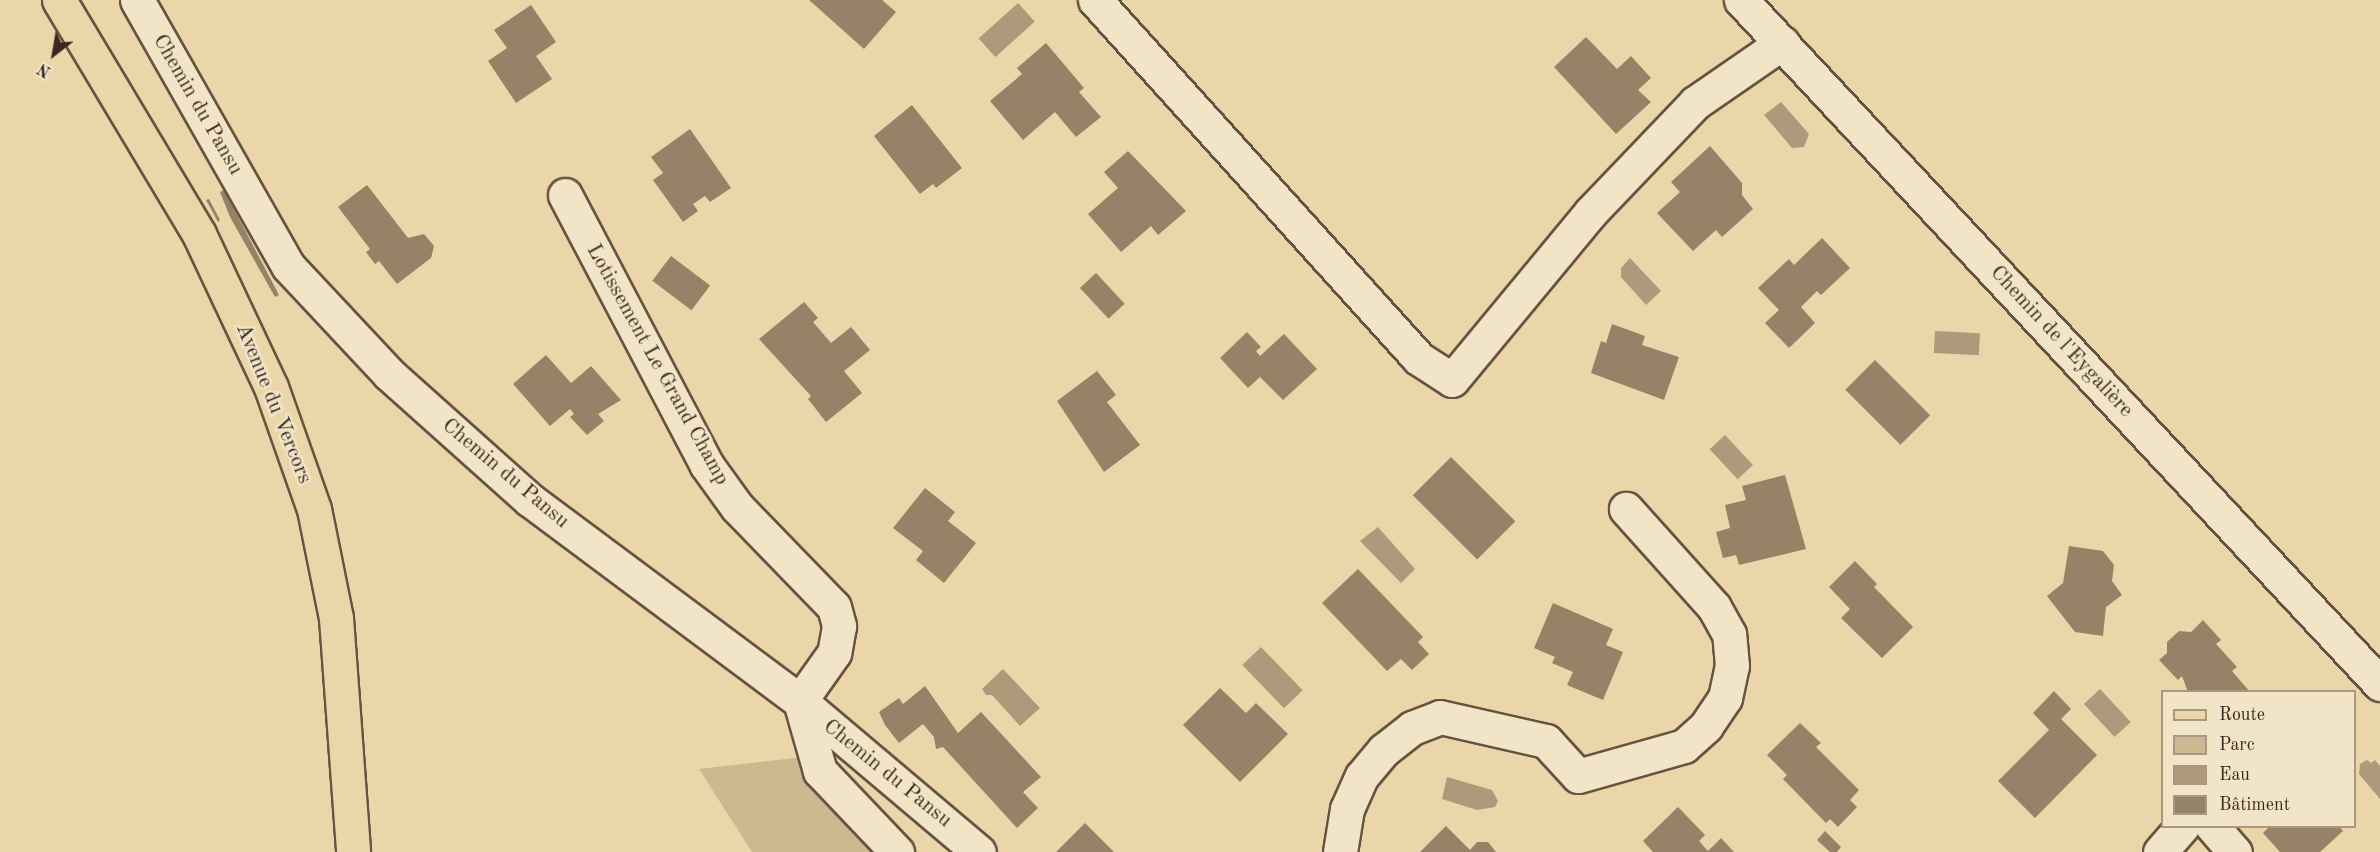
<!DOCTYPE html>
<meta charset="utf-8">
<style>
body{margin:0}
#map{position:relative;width:2380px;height:852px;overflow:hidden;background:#ead6a9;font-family:"Old Standard TT",serif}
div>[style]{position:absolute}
.green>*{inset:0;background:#ccb891}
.water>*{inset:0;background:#ae9a7a;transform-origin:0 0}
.building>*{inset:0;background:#968266;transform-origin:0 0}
.roads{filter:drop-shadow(2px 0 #665341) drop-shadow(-2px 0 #665341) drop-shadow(0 2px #665341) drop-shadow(0 -2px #665341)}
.minor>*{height:33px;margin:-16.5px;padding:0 16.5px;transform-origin:16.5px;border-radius:16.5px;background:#f1e4c7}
.major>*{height:33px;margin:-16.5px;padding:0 16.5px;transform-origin:16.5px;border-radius:16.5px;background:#ead6a9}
span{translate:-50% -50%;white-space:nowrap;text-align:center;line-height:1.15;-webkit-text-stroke:5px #f1e4c7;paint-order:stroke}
.street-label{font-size:21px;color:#3a271e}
.legend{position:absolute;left:2161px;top:690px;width:195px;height:138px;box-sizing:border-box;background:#f1e4c7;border:2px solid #a89883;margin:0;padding:8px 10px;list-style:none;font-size:18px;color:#3a271e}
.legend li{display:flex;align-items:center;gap:12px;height:30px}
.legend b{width:30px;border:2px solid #a89883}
.north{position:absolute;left:24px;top:24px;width:60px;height:60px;-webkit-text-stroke:4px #f1e4c7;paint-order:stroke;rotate:211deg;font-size:16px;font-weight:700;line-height:24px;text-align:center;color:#3a271e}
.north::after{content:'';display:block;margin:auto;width:21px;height:27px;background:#3a271e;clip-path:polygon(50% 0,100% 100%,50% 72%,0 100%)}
</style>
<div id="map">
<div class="green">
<i style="clip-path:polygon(804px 757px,898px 852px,752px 852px,699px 769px)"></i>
</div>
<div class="water">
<i style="left:1018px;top:3px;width:25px;height:53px;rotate:48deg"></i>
<i style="clip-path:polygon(1781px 102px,1809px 134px,1804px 147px,1792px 148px,1764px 115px)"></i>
<i style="clip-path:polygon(1630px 258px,1661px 291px,1646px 305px,1621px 277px,1621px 268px)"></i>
<i style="left:1935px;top:331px;width:45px;height:22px;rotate:3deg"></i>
<i style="left:1725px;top:435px;width:41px;height:21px;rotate:47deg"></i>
<i style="clip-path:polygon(1378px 527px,1415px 569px,1401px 583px,1360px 541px)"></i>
<i style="left:1261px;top:647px;width:60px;height:26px;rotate:46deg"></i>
<i style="clip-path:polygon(1003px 669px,1040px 708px,1020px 726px,992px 695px,986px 695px,982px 689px)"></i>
<i style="left:2100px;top:689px;width:45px;height:22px;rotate:47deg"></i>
<i style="clip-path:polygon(2367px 760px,2371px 763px,2375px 760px,2380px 766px,2380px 799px,2359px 774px,2360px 764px)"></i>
<i style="clip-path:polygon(1447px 777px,1492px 790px,1498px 801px,1495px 807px,1477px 810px,1442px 799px)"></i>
</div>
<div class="building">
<i style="clip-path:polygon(809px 0,882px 0,896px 12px,864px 49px)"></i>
<i style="clip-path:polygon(531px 5px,556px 42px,536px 56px,552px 79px,516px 103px,488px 61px,507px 48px,494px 30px)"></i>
<i style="clip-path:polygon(1586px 37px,1617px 69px,1631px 56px,1651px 78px,1638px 90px,1651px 102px,1616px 134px,1554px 67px)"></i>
<i style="clip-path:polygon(1046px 43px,1084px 88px,1079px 92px,1101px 117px,1076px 137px,1055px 112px,1023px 140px,990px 101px,1022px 74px,1017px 68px)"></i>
<i style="clip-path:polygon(912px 105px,962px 168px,936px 188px,933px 184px,920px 194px,874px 136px)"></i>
<i style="clip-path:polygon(690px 129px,731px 188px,710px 202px,705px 196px,693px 204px,698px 211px,683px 222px,653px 180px,663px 173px,651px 157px)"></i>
<i style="clip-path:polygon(1710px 146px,1742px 183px,1742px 195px,1753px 209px,1722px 237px,1716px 230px,1693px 251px,1657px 213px,1680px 192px,1671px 182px)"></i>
<i style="clip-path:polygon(1128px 151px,1186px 211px,1158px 235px,1151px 226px,1121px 252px,1088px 214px,1118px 188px,1104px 172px)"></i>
<i style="clip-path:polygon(367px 185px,408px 238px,424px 234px,434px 246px,431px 258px,397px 284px,379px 261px,375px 264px,366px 252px,370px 249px,338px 207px)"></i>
<i style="clip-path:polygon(224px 190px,279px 295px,275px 297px,230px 217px,220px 192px)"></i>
<i style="clip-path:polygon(209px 199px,220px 220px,218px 222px,206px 200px)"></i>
<i style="clip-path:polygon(1822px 238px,1850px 268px,1821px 295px,1817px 291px,1801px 307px,1815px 323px,1789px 348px,1765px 323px,1779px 310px,1758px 288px,1789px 259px,1794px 265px)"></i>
<i style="left:671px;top:256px;width:49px;height:31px;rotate:37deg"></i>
<i style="left:1096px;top:273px;width:42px;height:22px;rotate:47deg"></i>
<i style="clip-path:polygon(804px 302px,818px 318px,813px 322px,831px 343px,851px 327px,870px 350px,844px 371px,862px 393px,826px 422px,808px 399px,811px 396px,759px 339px)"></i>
<i style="clip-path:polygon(1612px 324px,1645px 336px,1642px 345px,1679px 357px,1664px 400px,1591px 373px,1601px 341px,1606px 343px)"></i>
<i style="clip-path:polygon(1247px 332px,1261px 347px,1256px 351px,1260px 356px,1284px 334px,1317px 369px,1283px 400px,1260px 377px,1248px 388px,1220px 358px)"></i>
<i style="clip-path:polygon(546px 355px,571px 383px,591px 366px,621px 400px,598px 414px,604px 421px,587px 435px,570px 417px,574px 414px,570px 409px,550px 426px,513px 384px)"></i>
<i style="left:1875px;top:360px;width:78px;height:42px;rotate:45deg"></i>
<i style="clip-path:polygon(1097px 371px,1116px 395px,1107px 402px,1140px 445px,1104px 472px,1057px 401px)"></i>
<i style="left:1451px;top:457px;width:91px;height:54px;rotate:45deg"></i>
<i style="clip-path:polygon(1785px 475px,1806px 549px,1739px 565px,1736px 555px,1723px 558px,1716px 532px,1730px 528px,1725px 505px,1746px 500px,1742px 486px)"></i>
<i style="clip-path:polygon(925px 488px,955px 512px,948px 521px,976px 543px,944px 583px,916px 560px,923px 551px,893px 528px)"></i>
<i style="clip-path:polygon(2069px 546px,2103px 551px,2114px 565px,2112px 581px,2122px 595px,2106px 607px,2103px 636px,2075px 632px,2047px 596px,2063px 583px)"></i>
<i style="clip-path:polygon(1855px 561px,1877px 584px,1874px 587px,1913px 627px,1882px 658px,1841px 618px,1850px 609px,1829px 587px)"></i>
<i style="clip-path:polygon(1358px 569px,1423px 637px,1418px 642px,1429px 654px,1412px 670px,1401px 659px,1387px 671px,1322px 603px)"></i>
<i style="clip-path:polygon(1553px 603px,1613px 629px,1606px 645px,1623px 652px,1603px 700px,1567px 685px,1573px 672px,1552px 663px,1555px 657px,1534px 648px)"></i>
<i style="clip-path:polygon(2203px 620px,2221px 640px,2216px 644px,2237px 667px,2232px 671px,2250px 692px,2188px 692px,2182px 676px,2178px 680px,2159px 660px,2167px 653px,2167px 642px,2179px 631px,2191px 632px)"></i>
<i style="clip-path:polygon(925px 686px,958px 733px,981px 712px,1041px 777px,1023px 792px,1038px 808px,1017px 828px,943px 747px,936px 749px,934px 737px,923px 724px,899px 743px,885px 725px,879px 712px,899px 698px,903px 704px)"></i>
<i style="clip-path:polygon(1220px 688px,1246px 713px,1256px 703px,1288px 734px,1240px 782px,1183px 725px)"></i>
<i style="clip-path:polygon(2054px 691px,2071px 709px,2061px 719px,2097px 755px,2035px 818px,1998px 781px,2049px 730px,2033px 713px)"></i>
<i style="clip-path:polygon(1800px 723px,1821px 743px,1816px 747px,1859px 790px,1850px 800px,1857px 807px,1838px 827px,1830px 819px,1826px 823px,1783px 779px,1787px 775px,1767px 755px)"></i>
<i style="clip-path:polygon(1678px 807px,1705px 835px,1699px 841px,1708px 851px,1721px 838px,1734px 852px,1653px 852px,1643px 841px)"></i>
<i style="clip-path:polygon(1085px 823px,1114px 852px,1056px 852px)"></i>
<i style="clip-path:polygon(1446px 826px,1470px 850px,1477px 842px,1488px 842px,1496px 852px,1420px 852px)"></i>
<i style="clip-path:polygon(2270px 826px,2339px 826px,2343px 831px,2320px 852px,2280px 852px,2263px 833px)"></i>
<i style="clip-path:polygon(1825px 831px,1841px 847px,1837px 852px,1830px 852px,1817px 840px)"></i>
</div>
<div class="roads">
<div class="minor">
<i style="left:137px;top:0;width:306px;rotate:60.4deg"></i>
<i style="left:288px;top:266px;width:148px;rotate:46.9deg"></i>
<i style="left:389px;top:374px;width:189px;rotate:41.8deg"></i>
<i style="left:530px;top:500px;width:337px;rotate:36.7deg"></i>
<i style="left:800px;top:701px;width:234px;rotate:40.2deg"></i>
<i style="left:1095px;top:0;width:482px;rotate:47.9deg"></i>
<i style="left:1418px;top:358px;width:40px;rotate:32.9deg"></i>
<i style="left:1452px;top:380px;width:218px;rotate:-50.4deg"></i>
<i style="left:1591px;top:212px;width:151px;rotate:-46.3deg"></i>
<i style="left:1695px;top:103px;width:106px;rotate:-34.6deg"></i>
<i style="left:1741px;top:0;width:936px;rotate:46.95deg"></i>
<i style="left:565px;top:195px;width:304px;rotate:62.3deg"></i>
<i style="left:706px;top:464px;width:53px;rotate:54.2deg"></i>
<i style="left:737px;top:507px;width:139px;rotate:45.9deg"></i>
<i style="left:834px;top:607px;width:20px;rotate:75deg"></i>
<i style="left:839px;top:626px;width:27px;rotate:100deg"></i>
<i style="left:834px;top:653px;width:59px;rotate:125.3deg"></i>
<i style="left:800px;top:701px;width:73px;rotate:74.1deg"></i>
<i style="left:820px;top:771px;width:112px;rotate:46.5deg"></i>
<i style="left:2212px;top:826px;width:35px;rotate:49deg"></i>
<i style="left:1340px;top:852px;width:44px;rotate:-80.8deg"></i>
<i style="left:1347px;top:809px;width:36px;rotate:-66deg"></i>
<i style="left:1362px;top:776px;width:34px;rotate:-50deg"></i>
<i style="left:1384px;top:750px;width:36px;rotate:-38deg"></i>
<i style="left:1412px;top:728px;width:30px;rotate:-21deg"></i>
<i style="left:1440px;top:717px;width:109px;rotate:12.8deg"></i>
<i style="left:1546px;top:741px;width:47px;rotate:47.6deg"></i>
<i style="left:1578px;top:776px;width:110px;rotate:-15.8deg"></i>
<i style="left:1684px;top:746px;width:30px;rotate:-42deg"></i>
<i style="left:1706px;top:726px;width:34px;rotate:-56deg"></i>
<i style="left:1725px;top:698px;width:33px;rotate:-78deg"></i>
<i style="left:1732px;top:666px;width:32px;rotate:-95deg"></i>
<i style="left:1729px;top:634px;width:31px;rotate:-119deg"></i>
<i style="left:1714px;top:607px;width:132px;rotate:-131.9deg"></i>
<i style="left:2160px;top:852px;width:35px;rotate:-49deg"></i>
</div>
<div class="major">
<i style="left:59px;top:0;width:273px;rotate:59.1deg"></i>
<i style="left:199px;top:234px;width:169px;rotate:64.8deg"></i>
<i style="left:271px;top:387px;width:129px;rotate:70.6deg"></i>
<i style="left:314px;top:509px;width:111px;rotate:78.6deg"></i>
<i style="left:336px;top:618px;width:235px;rotate:85.8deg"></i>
</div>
</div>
<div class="street-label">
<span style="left:197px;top:105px;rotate:60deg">Chemin du Pansu</span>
<span style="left:2061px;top:342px;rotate:47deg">Chemin de l'Eygalière</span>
<span style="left:657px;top:365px;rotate:61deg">Lotissement Le Grand Champ</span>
<span style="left:273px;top:404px;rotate:68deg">Avenue du Vercors</span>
<span style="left:505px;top:474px;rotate:40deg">Chemin du Pansu</span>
<span style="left:887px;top:774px;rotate:39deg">Chemin du Pansu</span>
</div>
<ul class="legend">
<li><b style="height:8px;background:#ead6a9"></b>Route</li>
<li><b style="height:16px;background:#ccb891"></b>Parc</li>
<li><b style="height:16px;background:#ae9a7a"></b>Eau</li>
<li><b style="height:16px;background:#968266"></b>Bâtiment</li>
</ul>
<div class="north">N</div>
</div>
